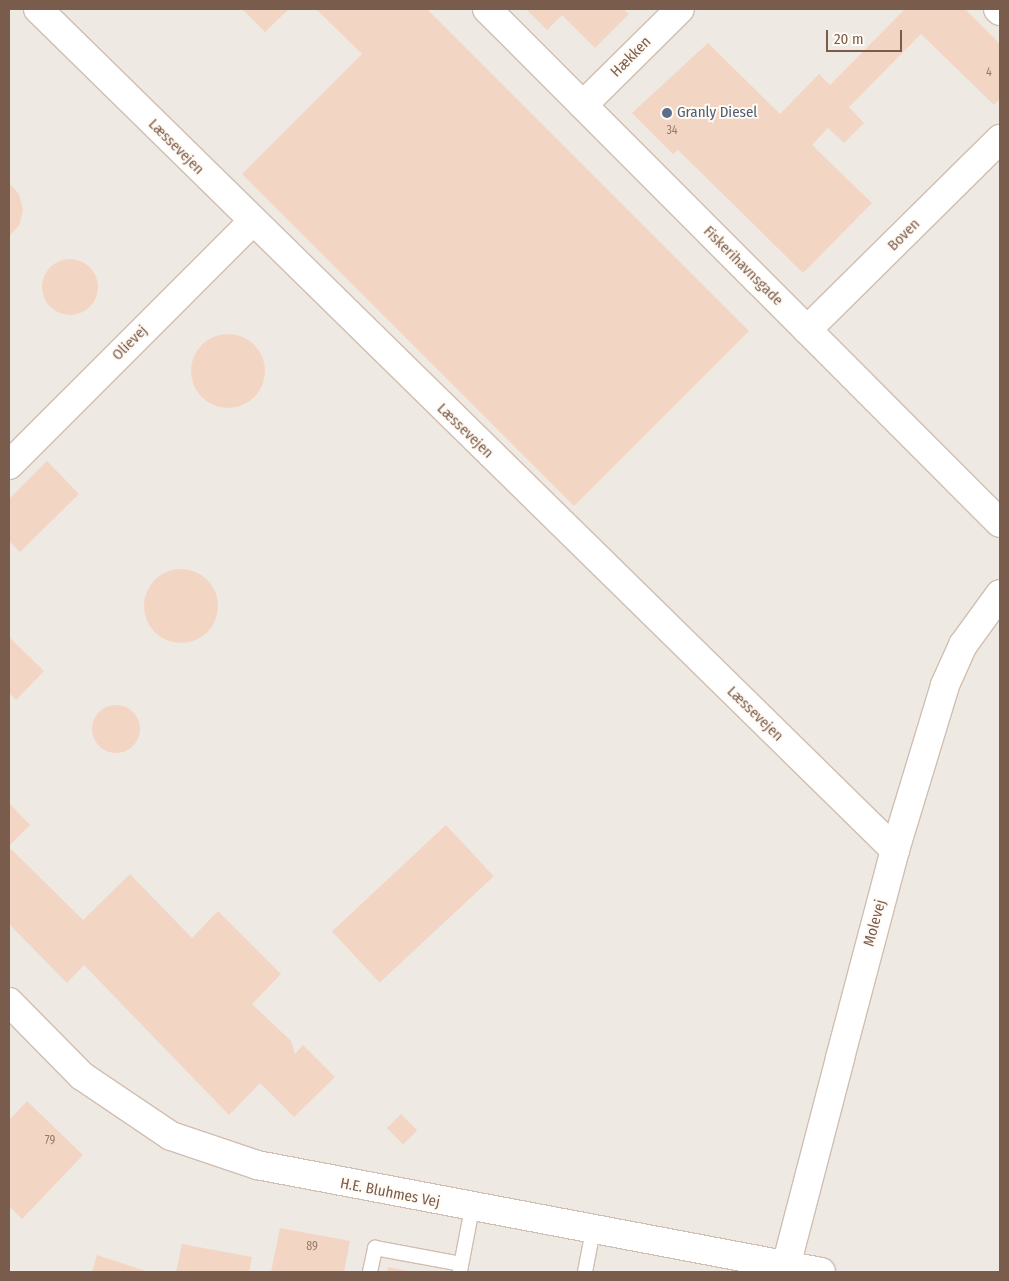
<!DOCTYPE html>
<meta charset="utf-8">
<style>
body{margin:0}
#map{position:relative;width:1009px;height:1281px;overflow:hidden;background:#fdf6ec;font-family:"Fira Sans Condensed",sans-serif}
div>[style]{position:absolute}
.industrial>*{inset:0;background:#efe9e4;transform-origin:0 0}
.building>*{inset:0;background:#f3d5c3;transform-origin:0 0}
.round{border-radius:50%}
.roads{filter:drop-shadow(1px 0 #d1beb0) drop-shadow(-1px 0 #d1beb0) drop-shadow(0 1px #d1beb0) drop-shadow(0 -1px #d1beb0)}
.lane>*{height:14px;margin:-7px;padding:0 7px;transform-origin:7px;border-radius:7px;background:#fff}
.street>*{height:28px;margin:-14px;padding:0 14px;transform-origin:14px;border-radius:14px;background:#fff}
.secondary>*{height:28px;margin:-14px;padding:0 14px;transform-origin:14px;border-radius:14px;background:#fff}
.dots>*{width:14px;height:14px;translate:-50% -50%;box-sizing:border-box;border:2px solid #fffaf3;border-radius:50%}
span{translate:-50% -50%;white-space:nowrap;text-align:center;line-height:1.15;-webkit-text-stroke:4px #fffaf3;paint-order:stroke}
.number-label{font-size:12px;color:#987a6a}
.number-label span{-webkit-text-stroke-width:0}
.street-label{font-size:15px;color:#7a5c4d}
.service-label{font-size:15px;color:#4e5e75}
.left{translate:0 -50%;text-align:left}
.frame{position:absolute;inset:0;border:10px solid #7a5c4d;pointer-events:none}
.scale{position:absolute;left:826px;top:30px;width:76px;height:22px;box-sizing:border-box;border:2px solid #7a5c4d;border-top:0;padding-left:6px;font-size:15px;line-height:18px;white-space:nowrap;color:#7a5c4d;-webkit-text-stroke:4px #fffaf3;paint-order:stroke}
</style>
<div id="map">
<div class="industrial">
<i style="left:9px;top:9px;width:991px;height:1263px"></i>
</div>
<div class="building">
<i style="clip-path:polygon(242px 9px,289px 9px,265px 32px)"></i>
<i style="clip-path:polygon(316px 9px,427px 9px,749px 331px,574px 506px,242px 174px,362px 54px)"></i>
<i style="clip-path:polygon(526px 9px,623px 9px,629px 14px,595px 48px,562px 15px,547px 30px)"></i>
<i style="clip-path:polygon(905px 9px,965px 9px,1000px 44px,1000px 99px,994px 105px,921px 34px,849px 107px,864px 123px,844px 143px,828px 128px,812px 145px,872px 203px,803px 273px,678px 150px,673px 154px,632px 113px,708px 43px,780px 114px,819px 74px,830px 85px)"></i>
<i style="clip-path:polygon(9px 183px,19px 194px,23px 210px,19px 226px,9px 236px)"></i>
<i class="round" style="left:42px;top:259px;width:56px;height:56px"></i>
<i class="round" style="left:191px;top:334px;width:74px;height:74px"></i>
<i style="clip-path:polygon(47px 461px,79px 494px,20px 552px,9px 541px,9px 499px)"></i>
<i class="round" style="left:144px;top:569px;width:74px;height:74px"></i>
<i style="clip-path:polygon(9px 637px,44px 671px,16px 700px,9px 693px)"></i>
<i class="round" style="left:92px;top:705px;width:48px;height:48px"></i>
<i style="clip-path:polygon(9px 803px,30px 825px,9px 846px)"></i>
<i style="left:446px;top:825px;width:70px;height:156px;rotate:47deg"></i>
<i style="clip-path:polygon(9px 847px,83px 920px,130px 874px,192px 938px,218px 911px,281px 974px,252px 1004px,291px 1041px,295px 1054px,303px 1045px,335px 1077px,294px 1117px,260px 1083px,229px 1115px,84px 965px,67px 983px,9px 924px)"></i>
<i style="clip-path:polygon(27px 1101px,83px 1155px,22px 1219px,9px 1206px,9px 1120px)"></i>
<i style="left:401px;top:1114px;width:23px;height:20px;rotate:45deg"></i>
<i style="clip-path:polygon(280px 1228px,350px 1241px,344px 1272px,271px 1272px)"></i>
<i style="clip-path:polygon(182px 1244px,252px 1257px,249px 1272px,176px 1272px)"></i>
<i style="clip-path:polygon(97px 1255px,149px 1272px,92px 1272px)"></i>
<i style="clip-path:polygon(388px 1267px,408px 1271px,408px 1272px,387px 1272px)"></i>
</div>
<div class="roads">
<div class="lane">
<i style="left:460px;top:1271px;width:64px;rotate:-79.2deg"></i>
<i style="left:370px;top:1272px;width:25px;rotate:-78deg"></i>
<i style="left:375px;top:1248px;width:87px;rotate:10.5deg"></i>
<i style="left:585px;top:1272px;width:43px;rotate:-79.2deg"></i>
</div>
<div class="street">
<i style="left:38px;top:9px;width:1201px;rotate:44.46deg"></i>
<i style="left:487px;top:9px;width:726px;rotate:45.06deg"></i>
<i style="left:998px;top:9px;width:3px;rotate:45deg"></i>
<i style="left:583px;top:105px;width:136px;rotate:-44.7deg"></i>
<i style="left:807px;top:330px;width:272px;rotate:-44.7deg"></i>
<i style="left:9px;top:465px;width:342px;rotate:-45deg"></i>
<i style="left:9px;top:1002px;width:104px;rotate:45.4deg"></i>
<i style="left:82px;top:1076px;width:107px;rotate:34deg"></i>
<i style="left:171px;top:1136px;width:91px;rotate:18.6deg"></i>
<i style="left:257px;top:1165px;width:574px;rotate:10.74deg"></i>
<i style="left:840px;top:1058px;width:215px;rotate:-75.2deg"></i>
<i style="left:895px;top:850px;width:172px;rotate:-73.1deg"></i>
<i style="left:945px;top:685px;width:44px;rotate:-65.8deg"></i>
<i style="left:963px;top:645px;width:63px;rotate:-54deg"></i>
</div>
<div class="secondary">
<i style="left:786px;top:1266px;width:215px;rotate:-75.4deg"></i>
</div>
</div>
<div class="dots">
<i style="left:667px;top:113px;background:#5c6f8a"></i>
</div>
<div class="number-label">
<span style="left:989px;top:73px">4</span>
<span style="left:672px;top:131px">34</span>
<span style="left:50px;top:1141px">79</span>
<span style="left:312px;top:1247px">89</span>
</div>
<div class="street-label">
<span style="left:631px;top:57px;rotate:-45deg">Hækken</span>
<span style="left:176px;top:147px;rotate:45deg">Læssevejen</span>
<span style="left:904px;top:235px;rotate:-45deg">Boven</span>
<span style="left:743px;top:266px;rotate:45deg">Fiskerihavnsgade</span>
<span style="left:130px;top:343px;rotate:-45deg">Olievej</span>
<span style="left:465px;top:431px;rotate:44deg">Læssevejen</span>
<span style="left:755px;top:714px;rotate:44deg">Læssevejen</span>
<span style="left:875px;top:923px;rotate:-75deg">Molevej</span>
<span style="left:390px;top:1193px;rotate:11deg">H.E. Bluhmes Vej</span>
</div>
<div class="service-label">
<span class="left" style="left:677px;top:113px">Granly Diesel</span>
</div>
<div class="frame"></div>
<div class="scale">20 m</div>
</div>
